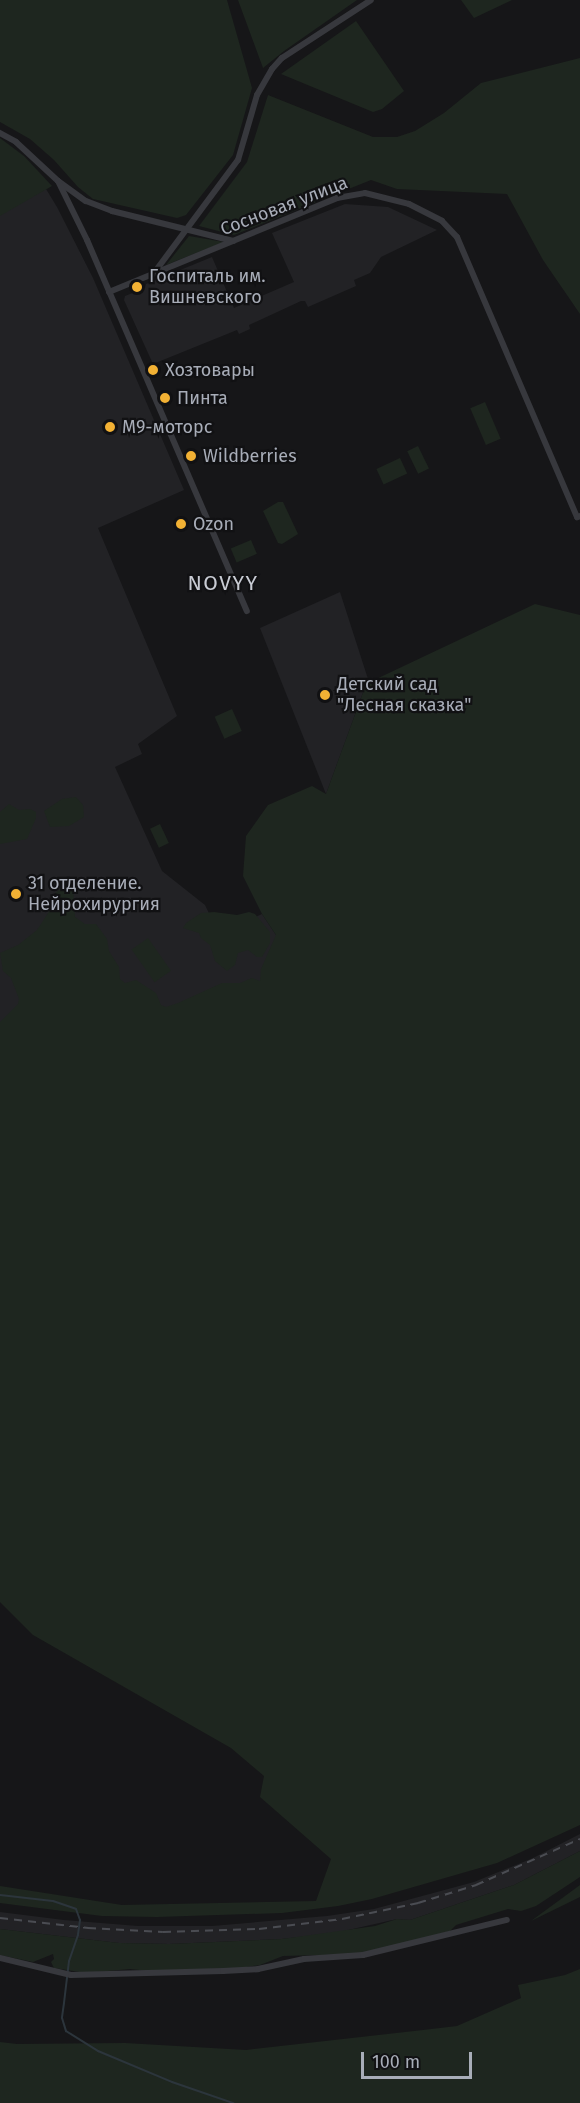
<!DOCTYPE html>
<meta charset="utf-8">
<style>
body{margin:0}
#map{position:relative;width:580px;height:2103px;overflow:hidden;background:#161618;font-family:"Fira Sans",sans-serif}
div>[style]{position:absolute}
.built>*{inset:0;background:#222225}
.green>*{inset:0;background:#1e261f;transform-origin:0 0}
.stream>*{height:2px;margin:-1px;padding:0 1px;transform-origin:1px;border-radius:1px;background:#2c353c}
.street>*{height:6px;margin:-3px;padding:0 3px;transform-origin:3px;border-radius:3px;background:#37383d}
.rail>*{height:2px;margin-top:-1px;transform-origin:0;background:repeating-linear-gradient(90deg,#4a4c52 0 8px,transparent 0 14px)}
.dots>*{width:16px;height:16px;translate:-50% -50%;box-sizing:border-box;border:3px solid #111113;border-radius:50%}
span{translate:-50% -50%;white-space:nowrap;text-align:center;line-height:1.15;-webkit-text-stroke:4.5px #111113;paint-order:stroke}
.street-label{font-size:18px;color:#a8adb8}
.poi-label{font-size:18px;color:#a8adb8}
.left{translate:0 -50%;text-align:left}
.quarter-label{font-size:21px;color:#c9ccd4;letter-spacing:1.5px}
.scale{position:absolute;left:361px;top:2052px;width:111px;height:27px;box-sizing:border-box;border:3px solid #a8adb8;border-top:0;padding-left:8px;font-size:18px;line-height:21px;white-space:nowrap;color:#a8adb8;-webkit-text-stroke:4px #111113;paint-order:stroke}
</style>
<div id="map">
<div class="built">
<i style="clip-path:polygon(0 167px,26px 200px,46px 189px,57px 207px,93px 278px,184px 490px,98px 528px,177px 716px,138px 744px,142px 754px,115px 767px,162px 871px,205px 905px,219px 934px,262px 914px,276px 935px,299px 986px,0 1165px)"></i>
<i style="clip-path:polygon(345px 204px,388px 207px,437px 230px,381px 257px,370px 273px,354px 280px,356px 286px,308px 307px,305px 301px,301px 301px,249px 325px,250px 329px,239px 334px,237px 330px,153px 364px,124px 300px,125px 296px,145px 288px,146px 284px,212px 257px,234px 308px,294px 282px,272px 233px)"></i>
<i style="clip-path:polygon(340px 592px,368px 679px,326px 794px,260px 628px)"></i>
<i style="clip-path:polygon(580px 1834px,580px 1851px,514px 1885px,410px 1920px,397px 1919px,335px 1933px,282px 1939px,169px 1944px,119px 1943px,0 1929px,0 1912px,64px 1920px,138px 1926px,212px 1926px,327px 1916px,374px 1909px,474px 1882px,533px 1858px)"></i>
</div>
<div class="green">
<i style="clip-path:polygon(0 0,227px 0,252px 88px,233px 155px,186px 215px,177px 218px,93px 199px,78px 187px,54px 160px,30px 139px,0 122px)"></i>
<i style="clip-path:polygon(238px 0,357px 0,284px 51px,263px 68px)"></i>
<i style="clip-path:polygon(461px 0,512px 0,474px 18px)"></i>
<i style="clip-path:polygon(356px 21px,404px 91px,382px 109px,373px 112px,281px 74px)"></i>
<i style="clip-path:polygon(580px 58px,580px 314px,543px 260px,507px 194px,397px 189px,371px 180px,234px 235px,199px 226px,247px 162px,268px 95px,373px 137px,397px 137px,415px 131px,444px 113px,481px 83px)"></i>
<i style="clip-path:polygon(0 138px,24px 156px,52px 186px,0 216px)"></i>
<i style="clip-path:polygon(189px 236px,224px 242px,166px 265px)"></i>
<i style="left:485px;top:402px;width:40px;height:16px;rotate:67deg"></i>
<i style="left:418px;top:446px;width:25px;height:12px;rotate:64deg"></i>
<i style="left:400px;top:458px;width:17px;height:26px;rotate:65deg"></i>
<i style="clip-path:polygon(278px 502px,283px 502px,298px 534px,282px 544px,278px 543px,263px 511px)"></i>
<i style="left:251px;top:540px;width:15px;height:22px;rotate:67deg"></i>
<i style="clip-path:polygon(535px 604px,580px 615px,580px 1825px,497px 1863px,372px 1899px,338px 1906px,282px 1913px,157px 1917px,102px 1916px,0 1903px,0 1886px,122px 1905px,316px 1901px,331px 1859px,260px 1797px,264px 1776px,231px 1748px,33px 1635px,0 1602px,0 1022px,18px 1004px,19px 999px,11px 978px,3px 971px,0 953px,18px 945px,37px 930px,50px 910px,55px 893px,69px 882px,73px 887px,75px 917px,85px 924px,96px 924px,107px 939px,109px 951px,119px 967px,120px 979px,125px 983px,136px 980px,156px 993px,161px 1005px,166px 1007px,178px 1003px,222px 983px,240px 983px,252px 978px,260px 981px,261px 969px,276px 935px,262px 914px,243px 876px,246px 836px,268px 805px,312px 786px,326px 794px,368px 679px,372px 681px)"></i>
<i style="left:232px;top:709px;width:24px;height:19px;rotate:66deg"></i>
<i style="clip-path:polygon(76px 797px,83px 805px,84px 817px,69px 826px,50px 827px,44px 811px,62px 799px)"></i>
<i style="clip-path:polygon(9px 804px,19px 810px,30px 809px,36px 812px,36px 818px,27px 839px,0 844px,0 812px)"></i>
<i style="left:160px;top:824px;width:21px;height:11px;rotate:65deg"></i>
<i style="clip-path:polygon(214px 912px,237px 915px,249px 912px,255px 914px,270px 932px,270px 943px,262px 957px,257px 957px,248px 950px,238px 953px,235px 965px,227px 971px,215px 961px,210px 945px,201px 938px,199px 933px,183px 928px,186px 923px,201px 913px)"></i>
<i style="left:148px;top:938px;width:40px;height:20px;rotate:55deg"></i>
<i style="clip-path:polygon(580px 1851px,580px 1877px,536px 1906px,521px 1911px,508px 1909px,456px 1925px,450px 1931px,360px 1954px,283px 1956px,260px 1965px,240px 1968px,149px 1971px,130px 1969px,86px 1973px,54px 1968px,51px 1962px,54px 1959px,53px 1954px,33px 1962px,0 1955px,0 1929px,119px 1943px,169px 1944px,282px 1939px,375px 1926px,397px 1919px,410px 1920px,514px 1885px)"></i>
<i style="clip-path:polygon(580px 1885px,580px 1897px,531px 1921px)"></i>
<i style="clip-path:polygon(580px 1969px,580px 2103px,0 2103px,0 2042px,17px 2044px,125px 2043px,246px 2050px,423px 2030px,457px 2026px,521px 1998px,518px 1985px,565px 1975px)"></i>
</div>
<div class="stream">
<i style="left:0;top:1895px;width:53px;rotate:6.5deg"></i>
<i style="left:53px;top:1901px;width:24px;rotate:19deg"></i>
<i style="left:76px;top:1909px;width:12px;rotate:70deg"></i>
<i style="left:80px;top:1920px;width:15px;rotate:98deg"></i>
<i style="left:78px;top:1935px;width:28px;rotate:109deg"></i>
<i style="left:69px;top:1961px;width:42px;rotate:96.8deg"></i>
<i style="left:64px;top:2003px;width:15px;rotate:98deg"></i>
<i style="left:62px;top:2018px;width:14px;rotate:73deg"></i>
<i style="left:66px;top:2031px;width:38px;rotate:32deg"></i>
<i style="left:98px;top:2051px;width:80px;rotate:22.7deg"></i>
<i style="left:172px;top:2082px;width:65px;rotate:19deg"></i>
</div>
<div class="street">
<i style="left:0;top:133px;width:18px;rotate:29deg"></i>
<i style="left:16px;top:142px;width:57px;rotate:42.9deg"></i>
<i style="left:58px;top:181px;width:34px;rotate:36deg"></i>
<i style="left:86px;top:201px;width:28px;rotate:21deg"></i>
<i style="left:112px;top:211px;width:125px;rotate:13.9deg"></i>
<i style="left:58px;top:181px;width:66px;rotate:63.8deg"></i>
<i style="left:87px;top:240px;width:404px;rotate:66.7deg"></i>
<i style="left:154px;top:273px;width:141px;rotate:-53.4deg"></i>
<i style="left:238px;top:160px;width:68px;rotate:-73.7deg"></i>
<i style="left:257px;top:95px;width:30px;rotate:-60deg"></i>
<i style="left:272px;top:69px;width:15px;rotate:-48deg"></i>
<i style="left:282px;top:58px;width:106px;rotate:-33.1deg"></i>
<i style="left:109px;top:292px;width:247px;rotate:-22.4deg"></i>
<i style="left:337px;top:198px;width:28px;rotate:-10deg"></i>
<i style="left:365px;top:193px;width:45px;rotate:14deg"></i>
<i style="left:409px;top:204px;width:37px;rotate:27deg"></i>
<i style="left:442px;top:221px;width:22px;rotate:47deg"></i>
<i style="left:457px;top:237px;width:305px;rotate:66.8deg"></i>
<i style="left:577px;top:517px;width:3px;rotate:-18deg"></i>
<i style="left:0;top:1958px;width:73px;rotate:13.5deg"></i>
<i style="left:71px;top:1975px;width:152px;rotate:-1.5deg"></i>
<i style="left:223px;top:1971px;width:35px;rotate:-3deg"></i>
<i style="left:258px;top:1969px;width:47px;rotate:-12.3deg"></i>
<i style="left:304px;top:1959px;width:59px;rotate:-3.9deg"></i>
<i style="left:363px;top:1955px;width:148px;rotate:-13.7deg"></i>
</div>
<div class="rail">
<i style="left:0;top:1918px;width:89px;rotate:6.5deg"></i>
<i style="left:88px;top:1928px;width:75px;rotate:3.1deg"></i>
<i style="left:163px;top:1932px;width:96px;rotate:-1.8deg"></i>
<i style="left:259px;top:1929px;width:84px;rotate:-6.9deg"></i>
<i style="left:342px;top:1919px;width:78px;rotate:-11.9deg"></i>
<i style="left:418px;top:1903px;width:61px;rotate:-17.2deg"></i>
<i style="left:476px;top:1885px;width:114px;rotate:-23.9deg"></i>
</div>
<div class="dots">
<i style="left:137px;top:287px;background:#f2b134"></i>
<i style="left:153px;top:370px;background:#f2b134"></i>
<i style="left:165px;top:398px;background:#f2b134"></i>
<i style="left:110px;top:427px;background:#f2b134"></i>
<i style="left:191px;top:456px;background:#f2b134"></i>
<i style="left:181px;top:524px;background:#f2b134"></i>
<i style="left:325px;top:695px;background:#f2b134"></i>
<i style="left:16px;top:894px;background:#f2b134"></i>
</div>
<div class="street-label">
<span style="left:284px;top:206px;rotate:-21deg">Сосновая улица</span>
</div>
<div class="poi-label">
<span class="left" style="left:149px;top:287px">Госпиталь им.<br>Вишневского</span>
<span class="left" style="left:165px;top:370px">Хозтовары</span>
<span class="left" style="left:177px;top:398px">Пинта</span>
<span class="left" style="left:122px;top:427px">М9-моторс</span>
<span class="left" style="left:203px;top:456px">Wildberries</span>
<span class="left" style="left:193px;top:524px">Ozon</span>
<span class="left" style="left:337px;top:695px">Детский сад<br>"Лесная сказка"</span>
<span class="left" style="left:28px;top:894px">31 отделение.<br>Нейрохирургия</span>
</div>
<div class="quarter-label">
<span style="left:223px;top:583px">NOVYY</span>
</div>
<div class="scale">100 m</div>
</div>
